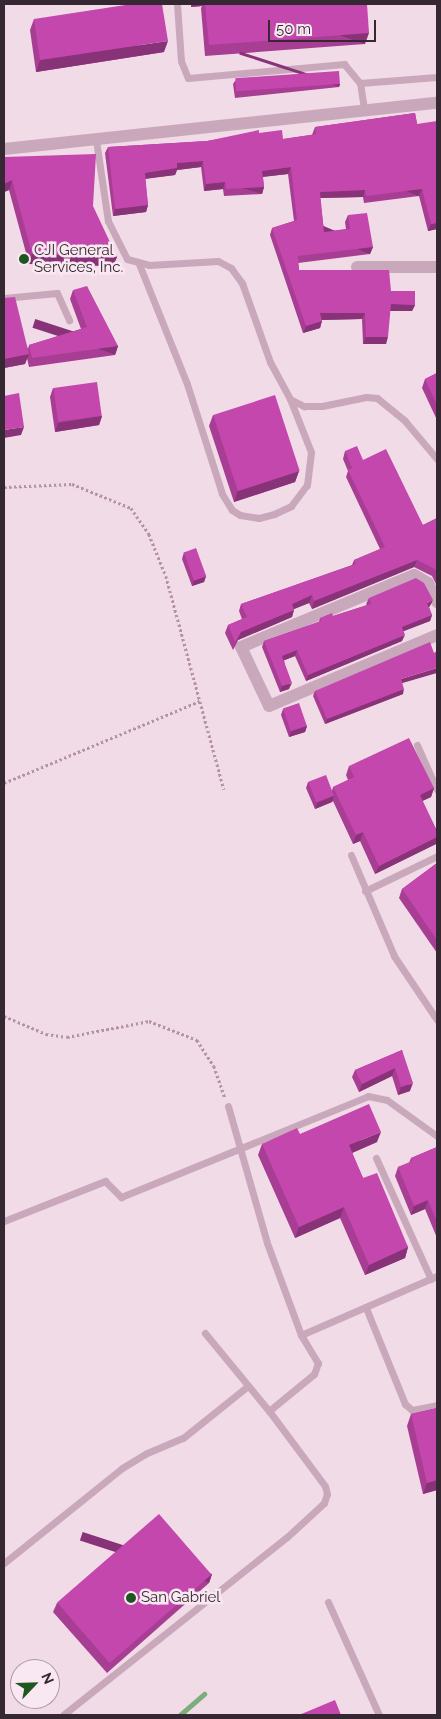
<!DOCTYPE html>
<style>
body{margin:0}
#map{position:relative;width:441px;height:1719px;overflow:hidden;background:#f1dbe7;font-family:Raleway,sans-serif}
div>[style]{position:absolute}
.stream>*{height:4.5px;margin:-2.25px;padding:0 2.25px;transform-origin:2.25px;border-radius:2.25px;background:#7bae7b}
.path>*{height:2.5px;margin-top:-1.25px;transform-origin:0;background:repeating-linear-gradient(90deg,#b592a8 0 2.5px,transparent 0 5px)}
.service>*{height:7px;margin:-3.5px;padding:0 3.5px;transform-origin:3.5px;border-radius:3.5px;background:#c9a8bc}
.minor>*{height:12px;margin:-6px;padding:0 6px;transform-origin:6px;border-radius:6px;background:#c9a8bc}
.wall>*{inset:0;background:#a83d94}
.shaded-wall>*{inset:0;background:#883278;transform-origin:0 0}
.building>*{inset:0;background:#c347ac;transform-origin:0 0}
.dots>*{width:14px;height:14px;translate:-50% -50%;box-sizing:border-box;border:2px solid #f9e8f1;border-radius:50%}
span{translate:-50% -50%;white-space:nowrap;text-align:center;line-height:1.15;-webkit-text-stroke:5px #f9e8f1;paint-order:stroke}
.poi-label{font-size:15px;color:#362832}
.left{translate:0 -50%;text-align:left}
.frame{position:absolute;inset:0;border:5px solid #362832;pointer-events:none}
.north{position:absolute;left:10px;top:1659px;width:50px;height:50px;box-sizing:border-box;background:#f9e8f1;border:1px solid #ab9ba5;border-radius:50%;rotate:66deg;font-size:14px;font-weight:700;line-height:20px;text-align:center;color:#362832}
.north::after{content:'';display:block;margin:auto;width:18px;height:22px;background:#1e561f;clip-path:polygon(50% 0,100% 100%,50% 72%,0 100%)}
.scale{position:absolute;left:268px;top:20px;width:108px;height:22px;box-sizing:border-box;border:2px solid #362832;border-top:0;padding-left:6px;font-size:15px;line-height:18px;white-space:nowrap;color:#362832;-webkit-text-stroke:4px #f9e8f1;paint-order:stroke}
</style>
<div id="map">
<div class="stream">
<i style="left:180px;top:1715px;width:32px;rotate:-41deg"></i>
</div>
<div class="path">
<i style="left:4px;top:487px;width:68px;rotate:-2.5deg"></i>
<i style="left:72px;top:484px;width:64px;rotate:22.1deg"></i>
<i style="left:131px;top:508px;width:32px;rotate:55deg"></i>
<i style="left:149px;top:534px;width:45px;rotate:68deg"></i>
<i style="left:166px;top:576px;width:221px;rotate:74.8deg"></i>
<i style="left:4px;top:783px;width:212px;rotate:-22.7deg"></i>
<i style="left:4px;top:1016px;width:46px;rotate:23.2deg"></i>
<i style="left:46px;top:1034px;width:21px;rotate:8deg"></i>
<i style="left:67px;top:1037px;width:84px;rotate:-11deg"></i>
<i style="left:149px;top:1021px;width:52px;rotate:21.6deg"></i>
<i style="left:197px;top:1040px;width:31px;rotate:57deg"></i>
<i style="left:214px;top:1066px;width:34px;rotate:71deg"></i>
</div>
<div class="service">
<i style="left:177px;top:4px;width:57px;rotate:86deg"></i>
<i style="left:181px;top:61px;width:18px;rotate:68deg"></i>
<i style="left:188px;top:78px;width:157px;rotate:-5.1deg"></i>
<i style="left:344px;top:64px;width:25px;rotate:50deg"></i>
<i style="left:360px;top:83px;width:26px;rotate:81deg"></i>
<i style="left:360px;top:83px;width:77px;rotate:-4.5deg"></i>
<i style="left:96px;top:140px;width:82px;rotate:81.6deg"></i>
<i style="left:108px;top:221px;width:42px;rotate:63.4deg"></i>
<i style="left:127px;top:259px;width:23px;rotate:15deg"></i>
<i style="left:149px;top:265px;width:69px;rotate:-3.3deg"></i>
<i style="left:218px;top:261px;width:15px;rotate:28deg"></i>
<i style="left:231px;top:268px;width:19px;rotate:54deg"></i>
<i style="left:242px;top:283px;width:84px;rotate:70.5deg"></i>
<i style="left:270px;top:362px;width:42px;rotate:61.6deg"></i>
<i style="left:290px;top:399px;width:16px;rotate:27deg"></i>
<i style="left:304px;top:406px;width:18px"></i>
<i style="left:322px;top:406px;width:45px;rotate:-11.6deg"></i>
<i style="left:366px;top:397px;width:11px;rotate:5deg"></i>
<i style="left:377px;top:398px;width:36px;rotate:39deg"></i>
<i style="left:405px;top:421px;width:50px;rotate:49.9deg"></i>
<i style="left:139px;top:264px;width:129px;rotate:68.2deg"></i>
<i style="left:187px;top:384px;width:115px;rotate:72.3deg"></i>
<i style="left:222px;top:494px;width:19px;rotate:58deg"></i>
<i style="left:232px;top:510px;width:9px;rotate:32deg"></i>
<i style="left:240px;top:515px;width:19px;rotate:9deg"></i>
<i style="left:259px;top:518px;width:16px;rotate:-15deg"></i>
<i style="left:274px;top:514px;width:19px;rotate:-25deg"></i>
<i style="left:291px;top:506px;width:26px;rotate:-53deg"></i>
<i style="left:307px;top:485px;width:33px;rotate:-83deg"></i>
<i style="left:311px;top:452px;width:57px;rotate:-111.6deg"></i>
<i style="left:4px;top:298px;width:53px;rotate:-5.4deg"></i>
<i style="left:57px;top:293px;width:30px;rotate:66deg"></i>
<i style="left:417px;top:745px;width:49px;rotate:66deg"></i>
<i style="left:351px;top:855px;width:110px;rotate:66.9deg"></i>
<i style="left:394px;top:956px;width:77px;rotate:56.1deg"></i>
<i style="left:365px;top:891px;width:80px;rotate:-25.9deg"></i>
<i style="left:228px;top:1106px;width:142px;rotate:74.1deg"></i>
<i style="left:267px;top:1243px;width:98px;rotate:69.7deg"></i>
<i style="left:301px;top:1335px;width:33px;rotate:59deg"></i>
<i style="left:318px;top:1363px;width:12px;rotate:110deg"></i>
<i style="left:314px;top:1374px;width:58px;rotate:140.6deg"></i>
<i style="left:376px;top:1158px;width:133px;rotate:65.6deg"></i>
<i style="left:4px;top:1221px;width:109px;rotate:-21.6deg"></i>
<i style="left:105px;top:1181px;width:23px;rotate:45deg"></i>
<i style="left:121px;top:1197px;width:267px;rotate:-22.2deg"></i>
<i style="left:368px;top:1096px;width:19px;rotate:12deg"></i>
<i style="left:387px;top:1100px;width:62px;rotate:35.8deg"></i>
<i style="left:366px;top:1308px;width:104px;rotate:67.9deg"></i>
<i style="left:405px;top:1404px;width:9px;rotate:41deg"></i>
<i style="left:412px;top:1410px;width:25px;rotate:-11deg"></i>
<i style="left:301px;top:1335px;width:148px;rotate:-23.5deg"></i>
<i style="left:4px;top:1563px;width:151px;rotate:-38.8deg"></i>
<i style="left:122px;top:1468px;width:29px;rotate:-31deg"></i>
<i style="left:147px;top:1453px;width:39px;rotate:-23deg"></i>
<i style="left:183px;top:1438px;width:83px;rotate:-38.7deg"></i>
<i style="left:328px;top:1602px;width:124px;rotate:65.7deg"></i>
<i style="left:63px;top:1715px;width:286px;rotate:-38.5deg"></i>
<i style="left:287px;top:1537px;width:50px;rotate:-42.6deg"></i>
<i style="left:324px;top:1503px;width:9px;rotate:-72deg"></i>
<i style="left:327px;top:1494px;width:8px;rotate:-104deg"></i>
<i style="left:325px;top:1486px;width:94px;rotate:-126.7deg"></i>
<i style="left:269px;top:1411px;width:101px;rotate:-129.4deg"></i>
</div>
<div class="minor">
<i style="left:4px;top:149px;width:435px;rotate:-6.1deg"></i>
<i style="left:357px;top:267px;width:80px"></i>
<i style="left:437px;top:602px;width:21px;rotate:-115deg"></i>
<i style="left:428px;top:583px;width:16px;rotate:-150deg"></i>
<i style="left:414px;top:575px;width:187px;rotate:157.4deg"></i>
<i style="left:241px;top:647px;width:65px;rotate:64.6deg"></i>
<i style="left:269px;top:706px;width:182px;rotate:-22.9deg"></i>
</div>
<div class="wall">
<i style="clip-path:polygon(191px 4px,367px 4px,365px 44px,205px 56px,201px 8px,202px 6px,191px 7px)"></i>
<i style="clip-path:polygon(34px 19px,164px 52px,36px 72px,30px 30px)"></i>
<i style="clip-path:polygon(235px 81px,340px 84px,339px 87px,235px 98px,233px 84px)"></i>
<i style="clip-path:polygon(415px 113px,437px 229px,428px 231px,419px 196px,364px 203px,363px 197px,320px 198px,324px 232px,346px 229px,345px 222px,348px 215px,373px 247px,370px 254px,298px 263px,299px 270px,391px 291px,415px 305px,412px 311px,390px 311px,386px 344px,363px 344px,362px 319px,322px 320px,320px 328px,303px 333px,270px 235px,272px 228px,294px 221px,288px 174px,263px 177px,264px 187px,262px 194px,224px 196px,223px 189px,204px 191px,201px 167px,177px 170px,175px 175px,145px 179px,148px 205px,146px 212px,113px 216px,105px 153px,108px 147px,207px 141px,259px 133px,283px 139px,312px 135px,315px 127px)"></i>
<i style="clip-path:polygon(4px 157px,117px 257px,113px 266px,29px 264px,9px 190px,4px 192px)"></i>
<i style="clip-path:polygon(73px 290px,118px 346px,115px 355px,29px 367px,27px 358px,25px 364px,4px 368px,4px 298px,28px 349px,29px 345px,81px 329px,70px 299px)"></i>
<i style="clip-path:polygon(437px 373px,437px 420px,422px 388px,425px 379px)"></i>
<i style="clip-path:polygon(53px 388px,102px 416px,99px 425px,55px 432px,50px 397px)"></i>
<i style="clip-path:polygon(213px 415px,299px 471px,295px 482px,234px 502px,209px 426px)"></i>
<i style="clip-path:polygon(345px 451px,363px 460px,423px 525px,437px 518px,437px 586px,432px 576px,414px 567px,312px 609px,309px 603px,294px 609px,292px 617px,238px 640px,233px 650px,225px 633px,228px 625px,242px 619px,239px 611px,241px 604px,352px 565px,354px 560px,380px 549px,346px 477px,348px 471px,343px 459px)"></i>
<i style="clip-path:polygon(184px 552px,206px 576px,204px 582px,192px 586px,182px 559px)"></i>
<i style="clip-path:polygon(369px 598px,430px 606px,429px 607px,432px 615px,430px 621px,403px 631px,402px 641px,306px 681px,295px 656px,284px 660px,289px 689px,280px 692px,262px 647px,264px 641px,319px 622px,320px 618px,333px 616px,367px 605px,366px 604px)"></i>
<i style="clip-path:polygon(402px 683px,403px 694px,325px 724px,313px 696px,315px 691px)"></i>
<i style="clip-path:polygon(283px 709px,307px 726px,305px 732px,289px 737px,281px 715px)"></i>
<i style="clip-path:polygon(349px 766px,434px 788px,431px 797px,422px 801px,437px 831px,437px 841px,436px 844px,375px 874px,360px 841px,353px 844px,333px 801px,332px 802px,315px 809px,306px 788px,308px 782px,332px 791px,333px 787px,348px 780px,346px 775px)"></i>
<i style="clip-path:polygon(437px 863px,437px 953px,399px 898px,402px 889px)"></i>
<i style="clip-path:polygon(402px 1050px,410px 1091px,398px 1095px,392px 1076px,359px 1092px,352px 1077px,355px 1070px)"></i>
<i style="clip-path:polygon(300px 1134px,377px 1142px,352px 1153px,363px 1178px,408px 1247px,405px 1258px,365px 1275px,340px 1218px,295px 1238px,258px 1155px,262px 1144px)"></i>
<i style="clip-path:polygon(437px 1147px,437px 1238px,425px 1209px,411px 1215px,395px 1176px,398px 1167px,409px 1163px,411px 1158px)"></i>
<i style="clip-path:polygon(437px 1408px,437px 1490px,423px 1494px,407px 1426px,411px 1414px)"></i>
<i style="clip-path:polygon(212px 1574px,209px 1583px,107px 1673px,53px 1612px,57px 1603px)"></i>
</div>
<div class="shaded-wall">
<i style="clip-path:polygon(192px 4px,202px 4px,202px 6px,191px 7px)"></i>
<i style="left:369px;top:33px;width:12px;height:160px;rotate:110deg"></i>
<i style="clip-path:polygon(168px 41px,164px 52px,36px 72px,40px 60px)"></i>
<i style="left:340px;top:84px;width:3px;height:105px;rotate:108deg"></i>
<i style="clip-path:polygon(203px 161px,201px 167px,177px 170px,175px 175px,142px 179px,145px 173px,177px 163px)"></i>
<i style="clip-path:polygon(291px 167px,288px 174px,260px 177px,262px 171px)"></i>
<i style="clip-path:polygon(12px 180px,9px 190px,4px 192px,4px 184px)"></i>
<i style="clip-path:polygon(225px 182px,223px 189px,204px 191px,206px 184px)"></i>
<i style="left:264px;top:187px;width:7px;height:38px;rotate:106deg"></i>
<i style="left:422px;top:189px;width:8px;height:56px;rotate:113deg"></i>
<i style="clip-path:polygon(365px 190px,363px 197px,317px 198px,320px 192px)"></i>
<i style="clip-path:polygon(148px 205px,146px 212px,113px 216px,115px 209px)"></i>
<i style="clip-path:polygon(437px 223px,437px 229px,428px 231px,431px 224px)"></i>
<i style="left:373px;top:247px;width:8px;height:76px;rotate:113deg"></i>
<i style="clip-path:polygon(32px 254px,117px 257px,113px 266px,29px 264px)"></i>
<i style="clip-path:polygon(391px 304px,415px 305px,412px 311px,388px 311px)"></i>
<i style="clip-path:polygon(320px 313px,365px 313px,362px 319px,317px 320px)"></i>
<i style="clip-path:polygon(322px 321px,320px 328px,303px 333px,306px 326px)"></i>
<i style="clip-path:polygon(366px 337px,388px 337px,386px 344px,363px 344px)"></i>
<i style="left:118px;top:346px;width:9px;height:87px;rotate:108deg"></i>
<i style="clip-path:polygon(29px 354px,25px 364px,4px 368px,4px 359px)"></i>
<i style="clip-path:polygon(102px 416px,99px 425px,55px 432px,58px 423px)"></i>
<i style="clip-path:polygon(24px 427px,21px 435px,4px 438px,4px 430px)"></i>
<i style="clip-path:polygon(299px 471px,295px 482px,234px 502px,238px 490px)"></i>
<i style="clip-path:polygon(417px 560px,414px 567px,312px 609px,314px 601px)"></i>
<i style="clip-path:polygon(206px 576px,204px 582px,192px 586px,194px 580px)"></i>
<i style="clip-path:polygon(312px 595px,309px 603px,289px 611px,292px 604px)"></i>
<i style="clip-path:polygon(433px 600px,430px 606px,425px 609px,427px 603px)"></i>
<i style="clip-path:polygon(294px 610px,292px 617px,238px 640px,233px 650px,241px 632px)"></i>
<i style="clip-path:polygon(432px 615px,430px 621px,399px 633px,402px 627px)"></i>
<i style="clip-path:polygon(405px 635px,402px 641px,306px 681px,308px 675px)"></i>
<i style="clip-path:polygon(297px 650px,295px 656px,280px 662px,282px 656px)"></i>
<i style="clip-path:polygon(437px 668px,437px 673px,399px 684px,401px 679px)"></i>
<i style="clip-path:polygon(292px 683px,289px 689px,280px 692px,282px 686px)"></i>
<i style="clip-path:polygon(404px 689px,403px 694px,325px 724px,327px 719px)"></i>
<i style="clip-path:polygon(307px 726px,305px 732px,289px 737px,291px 731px)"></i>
<i style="clip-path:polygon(434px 788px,431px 797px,416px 804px,420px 795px)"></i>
<i style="clip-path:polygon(334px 796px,332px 802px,315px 809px,317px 803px)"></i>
<i style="clip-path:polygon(363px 832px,360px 841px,353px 844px,356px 835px)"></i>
<i style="clip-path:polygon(437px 837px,437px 841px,436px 844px,375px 874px,379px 866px)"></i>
<i style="clip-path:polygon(395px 1068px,392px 1076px,359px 1092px,362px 1084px)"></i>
<i style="clip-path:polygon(413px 1083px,410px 1091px,398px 1095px,401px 1087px)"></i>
<i style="clip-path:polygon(381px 1132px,377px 1142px,345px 1156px,349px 1145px)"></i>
<i style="clip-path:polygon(428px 1200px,425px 1209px,411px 1215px,414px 1206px)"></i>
<i style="clip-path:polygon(344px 1207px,340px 1218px,295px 1238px,299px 1227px)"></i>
<i style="clip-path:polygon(408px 1247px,405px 1258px,365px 1275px,369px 1265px)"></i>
<i style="clip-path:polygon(437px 1480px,437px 1490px,423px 1494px,427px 1483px)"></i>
<i style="left:212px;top:1574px;width:9px;height:136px;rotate:108deg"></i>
</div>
<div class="building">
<i style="clip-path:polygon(132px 4px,162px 4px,168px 41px,40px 60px,34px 19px)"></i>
<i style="clip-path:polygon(205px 4px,367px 4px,369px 33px,209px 45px)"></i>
<i style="left:339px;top:71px;width:13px;height:104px;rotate:86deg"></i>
<i style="clip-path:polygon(415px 113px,417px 124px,437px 121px,437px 223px,431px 224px,422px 189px,366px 196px,365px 190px,320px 192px,324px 232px,350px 229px,348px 215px,367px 213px,373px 247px,298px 256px,299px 270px,389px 270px,391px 291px,415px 291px,415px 305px,391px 304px,388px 337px,366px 337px,365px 313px,320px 313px,322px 321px,306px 326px,272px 228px,297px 220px,291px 167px,262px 171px,264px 187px,226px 189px,225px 182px,206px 184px,203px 161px,177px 163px,177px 168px,145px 173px,148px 205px,115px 209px,108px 147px,207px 141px,259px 130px,259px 133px,282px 130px,283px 139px,316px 134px,315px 127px)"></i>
<i style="clip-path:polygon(96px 154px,93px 206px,117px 257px,32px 254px,12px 180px,4px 184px,4px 157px)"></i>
<i style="clip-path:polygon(87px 286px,118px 346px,32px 358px,29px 345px,87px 327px,73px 290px)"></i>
<i style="clip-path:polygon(15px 297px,29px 354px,4px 359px,4px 298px)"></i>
<i style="clip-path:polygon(437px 373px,437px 405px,425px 379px)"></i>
<i style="left:97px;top:382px;width:34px;height:44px;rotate:82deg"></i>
<i style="clip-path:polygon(19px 393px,24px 427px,4px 430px,4px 396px)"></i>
<i style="left:275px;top:395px;width:80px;height:65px;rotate:72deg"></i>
<i style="clip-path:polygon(357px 446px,363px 460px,386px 449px,423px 525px,437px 518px,437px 573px,435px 569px,417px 560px,314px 601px,312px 595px,292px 604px,294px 610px,241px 632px,235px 642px,228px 625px,247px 617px,241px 604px,356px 564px,354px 560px,385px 547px,348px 470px,352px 468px,345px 451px)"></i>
<i style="left:196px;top:548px;width:30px;height:13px;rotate:70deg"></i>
<i style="clip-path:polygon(416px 578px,424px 583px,433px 600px,427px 603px,432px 615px,402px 627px,405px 635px,308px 675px,297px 650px,282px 656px,292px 683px,282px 686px,264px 641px,321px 621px,320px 618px,332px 613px,333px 616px,371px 604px,369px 598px)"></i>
<i style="clip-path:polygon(430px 642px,434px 653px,437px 651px,437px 668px,401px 679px,404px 689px,327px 719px,315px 691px)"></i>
<i style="left:299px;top:703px;width:24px;height:17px;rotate:71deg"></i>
<i style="clip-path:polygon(409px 738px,434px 788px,420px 795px,437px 831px,437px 837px,379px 866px,363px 832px,356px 835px,333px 787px,354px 777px,349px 766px)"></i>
<i style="left:326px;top:775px;width:22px;height:19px;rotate:69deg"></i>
<i style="clip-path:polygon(437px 863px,437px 940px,402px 889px)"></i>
<i style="clip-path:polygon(402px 1050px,413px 1083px,401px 1087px,395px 1068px,362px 1084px,355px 1070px)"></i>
<i style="clip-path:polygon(369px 1104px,381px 1132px,349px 1145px,363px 1178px,377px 1173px,408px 1247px,369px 1265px,344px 1207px,299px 1227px,262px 1144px,297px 1128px,300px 1134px)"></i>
<i style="clip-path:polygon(437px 1147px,437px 1222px,428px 1200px,414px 1206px,398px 1167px,412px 1161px,411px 1158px)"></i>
<i style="clip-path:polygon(437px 1408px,437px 1480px,427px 1483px,411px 1414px)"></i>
<i style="left:159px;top:1514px;width:80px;height:135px;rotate:49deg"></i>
<i style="clip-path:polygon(335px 1700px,341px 1715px,299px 1715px)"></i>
</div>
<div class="dots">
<i style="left:24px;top:259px;background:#1e561f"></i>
<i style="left:131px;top:1598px;background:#1e561f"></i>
</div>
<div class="poi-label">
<span class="left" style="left:34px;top:259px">CJI General<br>Services, Inc.</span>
<span class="left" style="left:141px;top:1598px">San Gabriel</span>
</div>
<div class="frame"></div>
<div class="north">N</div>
<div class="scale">50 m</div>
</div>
